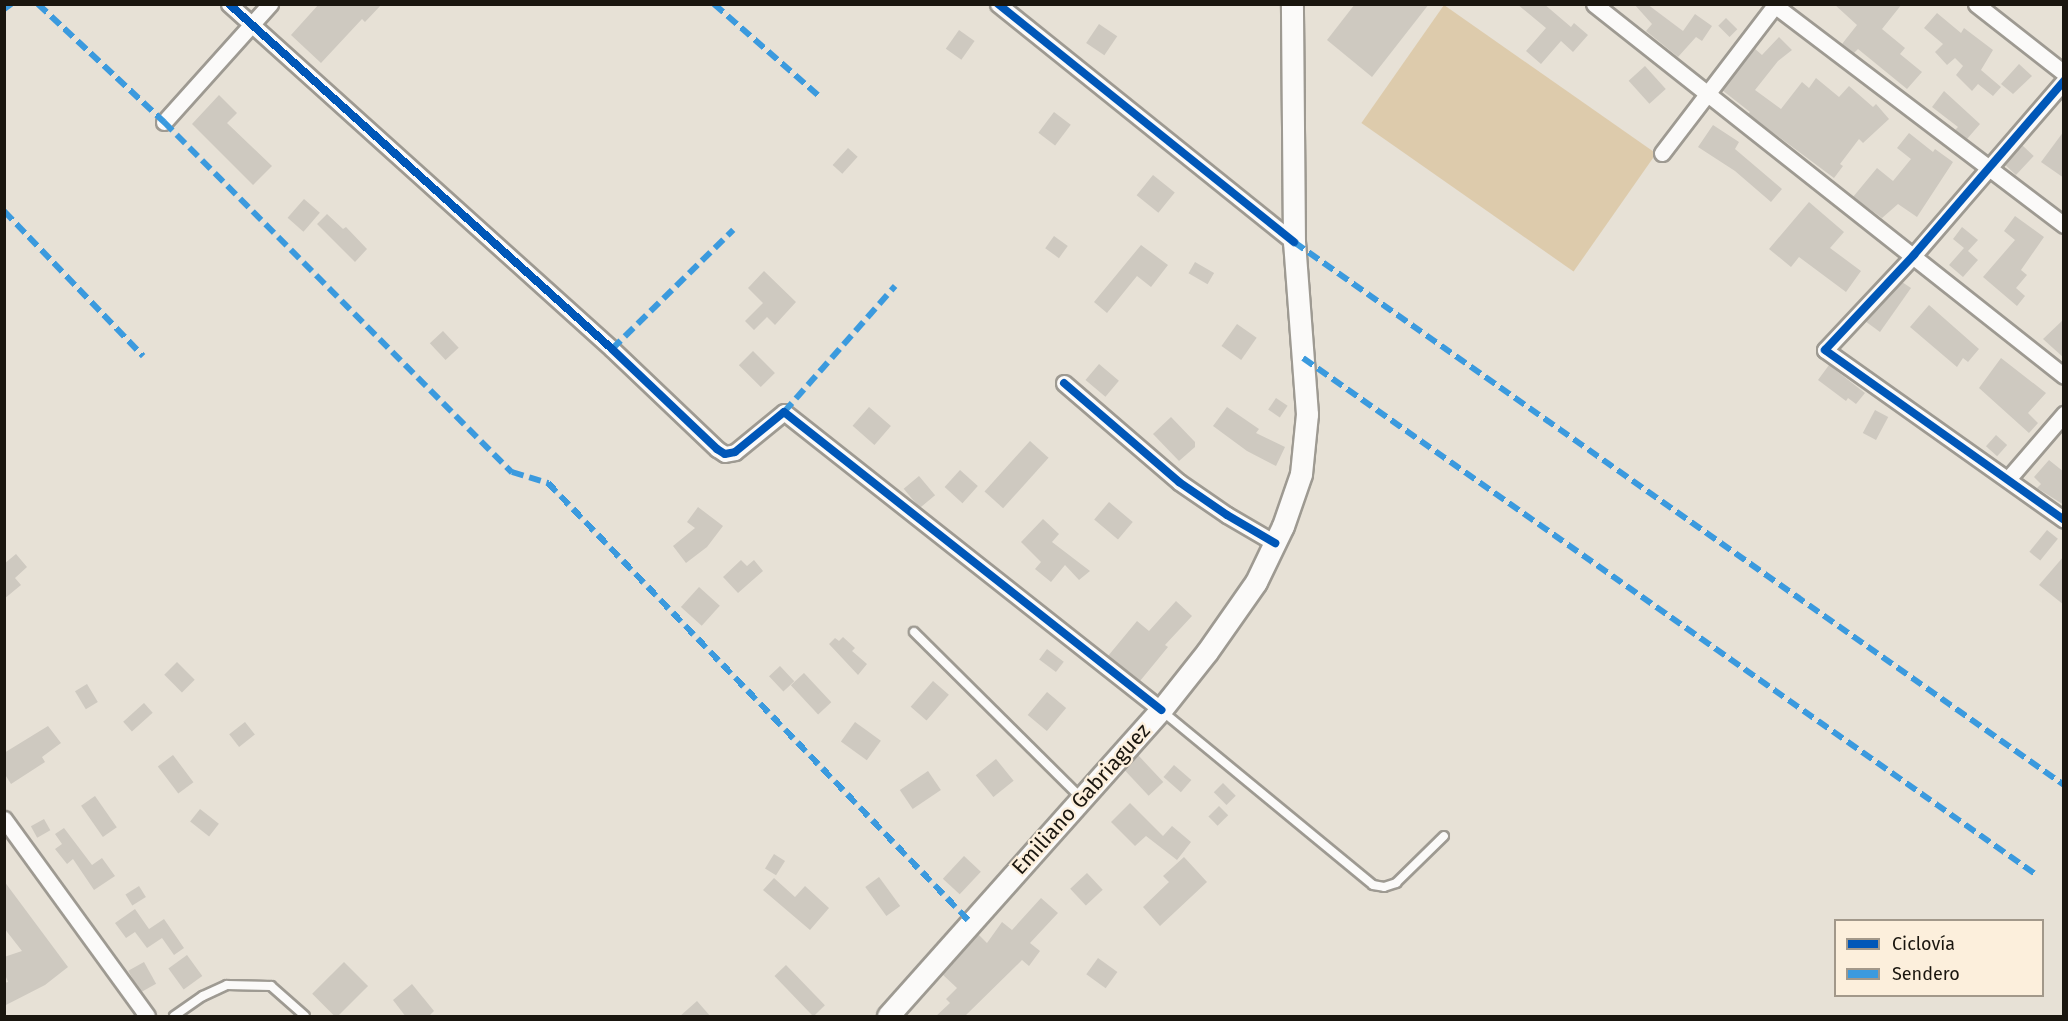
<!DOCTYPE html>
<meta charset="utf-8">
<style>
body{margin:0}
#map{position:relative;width:2068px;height:1021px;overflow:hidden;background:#e7e1d6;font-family:"Fira Sans",sans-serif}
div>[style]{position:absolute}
.green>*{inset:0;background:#ddcbac;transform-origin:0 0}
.building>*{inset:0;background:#cec9c0;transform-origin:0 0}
.roads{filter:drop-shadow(2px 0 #9e9a92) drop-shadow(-2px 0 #9e9a92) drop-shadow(0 2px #9e9a92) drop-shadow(0 -2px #9e9a92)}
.lane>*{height:8px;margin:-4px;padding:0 4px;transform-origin:4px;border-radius:4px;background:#fbfaf9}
.street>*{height:15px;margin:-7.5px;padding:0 7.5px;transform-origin:7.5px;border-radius:7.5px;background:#fbfaf9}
.secondary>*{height:21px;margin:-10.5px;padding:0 10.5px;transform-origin:10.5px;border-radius:10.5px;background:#fbfaf9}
.quiet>*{height:6px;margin-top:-3px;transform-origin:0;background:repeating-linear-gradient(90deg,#3b9ade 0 12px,transparent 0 18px)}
.cycleway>*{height:8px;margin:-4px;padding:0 4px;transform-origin:4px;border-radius:4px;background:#0057b8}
span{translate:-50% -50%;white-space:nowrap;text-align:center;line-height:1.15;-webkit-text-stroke:4.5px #fcefdc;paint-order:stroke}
.street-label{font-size:21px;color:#1a160f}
.frame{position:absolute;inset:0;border:6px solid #1a160f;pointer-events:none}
.legend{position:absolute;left:1834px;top:919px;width:210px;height:78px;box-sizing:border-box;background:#fcefdc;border:2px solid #a2988a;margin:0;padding:8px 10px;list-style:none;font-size:18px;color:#1a160f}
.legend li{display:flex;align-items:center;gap:12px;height:30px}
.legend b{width:30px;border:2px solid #a2988a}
</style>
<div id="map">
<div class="green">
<i style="left:1444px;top:5px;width:259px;height:144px;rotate:35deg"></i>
</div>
<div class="building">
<i style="clip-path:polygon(319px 4px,382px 4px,365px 22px,362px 19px,321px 63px,291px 35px)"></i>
<i style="clip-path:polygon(1355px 4px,1429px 4px,1372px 77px,1327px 40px)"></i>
<i style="clip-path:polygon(1517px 4px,1544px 4px,1571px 27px,1574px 23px,1588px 35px,1573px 52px,1561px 41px,1541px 64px,1526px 51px,1546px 28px)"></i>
<i style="clip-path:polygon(1634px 4px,1647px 4px,1683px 31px,1695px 14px,1712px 26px,1702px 41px,1696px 37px,1678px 57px,1646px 31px,1652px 24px)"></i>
<i style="clip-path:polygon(1834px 4px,1902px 4px,1882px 29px,1905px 48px,1900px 54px,1922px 72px,1907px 89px,1858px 49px,1854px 53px,1842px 44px,1857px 25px)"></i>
<i style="clip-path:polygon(1937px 13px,1961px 33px,1964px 28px,1993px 50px,1981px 70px,2001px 87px,1993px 96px,1978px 84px,1972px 91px,1956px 75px,1963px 66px,1955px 58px,1947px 65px,1935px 52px,1943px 44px,1924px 28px)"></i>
<i style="left:1726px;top:18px;width:16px;height:11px;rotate:45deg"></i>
<i style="left:1099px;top:24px;width:22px;height:23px;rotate:34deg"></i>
<i style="left:959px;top:30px;width:19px;height:23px;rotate:35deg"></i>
<i style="clip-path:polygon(1779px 37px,1792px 50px,1778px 61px,1755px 90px,1781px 109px,1802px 82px,1809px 88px,1816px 78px,1839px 97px,1849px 86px,1873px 107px,1876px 104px,1889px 119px,1863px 143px,1859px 139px,1840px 164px,1843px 166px,1834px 178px,1748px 114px,1750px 112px,1722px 90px,1754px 48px,1762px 55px)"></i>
<i style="clip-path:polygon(2019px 64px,2032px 76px,2013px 94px,2001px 84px)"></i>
<i style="left:1645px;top:66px;width:31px;height:22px;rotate:48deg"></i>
<i style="clip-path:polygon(1944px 91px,1980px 124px,1967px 139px,1955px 130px,1958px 127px,1932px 107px)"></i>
<i style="clip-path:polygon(219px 95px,237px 113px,227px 123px,272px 166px,253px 185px,192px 124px)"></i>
<i style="left:1054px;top:112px;width:21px;height:26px;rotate:37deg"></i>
<i style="clip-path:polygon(1713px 125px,1739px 142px,1735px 149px,1782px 189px,1771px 202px,1735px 171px,1698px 147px)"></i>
<i style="clip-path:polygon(2064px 131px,2064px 178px,2041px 162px)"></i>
<i style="clip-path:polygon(1909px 133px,1933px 152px,1935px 149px,1953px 162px,1917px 217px,1898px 204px,1882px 218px,1853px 197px,1877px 168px,1893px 181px,1911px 159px,1897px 148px)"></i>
<i style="left:2022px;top:145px;width:16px;height:26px;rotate:43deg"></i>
<i style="left:848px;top:148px;width:13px;height:23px;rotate:42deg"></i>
<i style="left:1153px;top:175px;width:28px;height:26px;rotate:39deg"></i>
<i style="left:304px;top:199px;width:21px;height:25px;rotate:41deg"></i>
<i style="clip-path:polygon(1809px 202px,1844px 232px,1830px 248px,1861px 271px,1846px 292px,1799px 257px,1791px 267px,1769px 249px)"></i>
<i style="clip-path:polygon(327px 214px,343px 229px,346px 227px,367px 249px,355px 262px,317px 224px)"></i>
<i style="clip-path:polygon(2015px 216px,2044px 237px,2021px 270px,2027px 275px,2016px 288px,2025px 296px,2017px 306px,1983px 277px,2015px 240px,2004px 231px)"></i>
<i style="clip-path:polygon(1962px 227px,1978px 240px,1968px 251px,1978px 260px,1963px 277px,1949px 265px,1964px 248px,1953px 239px)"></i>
<i style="left:1054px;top:236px;width:17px;height:15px;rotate:36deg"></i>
<i style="clip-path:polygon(1141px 245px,1168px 265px,1151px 287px,1137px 276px,1107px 313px,1094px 302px)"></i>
<i style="left:1195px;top:262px;width:22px;height:13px;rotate:30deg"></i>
<i style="clip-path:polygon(764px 271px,796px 302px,775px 325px,767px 317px,754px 330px,745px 321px,763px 303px,748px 288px)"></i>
<i style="clip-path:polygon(1902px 282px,1911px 288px,1880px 332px,1865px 321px)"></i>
<i style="clip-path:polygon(1929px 305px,1979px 349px,1968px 362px,1963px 358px,1957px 367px,1910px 327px)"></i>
<i style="clip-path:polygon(2064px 319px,2064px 358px,2043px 339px)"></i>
<i style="left:1237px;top:324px;width:24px;height:27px;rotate:35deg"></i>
<i style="left:443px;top:331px;width:23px;height:18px;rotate:47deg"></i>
<i style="left:753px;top:351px;width:31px;height:20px;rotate:45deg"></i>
<i style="clip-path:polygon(2001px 358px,2046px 393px,2028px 413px,2038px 423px,2029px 433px,1979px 388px)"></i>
<i style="left:1099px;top:364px;width:26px;height:21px;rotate:40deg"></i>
<i style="clip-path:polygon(1829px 365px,1865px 393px,1856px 404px,1848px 398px,1846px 401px,1818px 380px)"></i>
<i style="left:1276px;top:398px;width:14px;height:14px;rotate:34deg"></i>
<i style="left:869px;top:407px;width:29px;height:25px;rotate:41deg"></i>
<i style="clip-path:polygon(1227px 407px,1259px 429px,1256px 433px,1285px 447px,1276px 466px,1247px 451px,1213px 426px)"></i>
<i style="left:1875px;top:410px;width:15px;height:26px;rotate:28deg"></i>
<i style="clip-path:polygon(1171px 417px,1195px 442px,1195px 447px,1179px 461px,1153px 434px)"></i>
<i style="left:1996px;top:435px;width:15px;height:15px;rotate:42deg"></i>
<i style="left:1030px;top:441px;width:25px;height:68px;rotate:42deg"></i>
<i style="clip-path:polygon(2049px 460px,2064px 472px,2064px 505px,2037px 488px,2041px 484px,2034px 477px)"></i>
<i style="left:960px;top:470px;width:24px;height:23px;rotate:42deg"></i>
<i style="left:919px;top:476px;width:25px;height:20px;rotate:50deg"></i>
<i style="left:1109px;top:502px;width:31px;height:23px;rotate:40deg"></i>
<i style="clip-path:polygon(698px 507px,723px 526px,707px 547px,686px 563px,673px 546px,695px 528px,687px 522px)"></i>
<i style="clip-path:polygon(1043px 519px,1059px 534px,1052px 542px,1090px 571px,1079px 580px,1065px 565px,1051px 582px,1035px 569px,1041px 562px,1021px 542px)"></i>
<i style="left:2047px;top:530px;width:14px;height:28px;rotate:39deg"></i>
<i style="clip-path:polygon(16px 554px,27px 567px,15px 578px,21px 585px,4px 599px,4px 564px)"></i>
<i style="clip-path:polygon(2064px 556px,2064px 605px,2039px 585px)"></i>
<i style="clip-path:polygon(741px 560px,747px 566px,754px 560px,763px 571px,738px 593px,723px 577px)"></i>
<i style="left:699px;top:587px;width:28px;height:27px;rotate:42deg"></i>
<i style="clip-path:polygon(1176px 601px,1192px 616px,1165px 645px,1168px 647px,1140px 681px,1108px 656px,1137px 621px,1149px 631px)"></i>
<i style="clip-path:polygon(843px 637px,855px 648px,852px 651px,867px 664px,858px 675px,829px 644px,835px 638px,839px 641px)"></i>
<i style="left:1047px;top:649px;width:21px;height:13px;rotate:37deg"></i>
<i style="left:177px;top:662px;width:25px;height:18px;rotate:45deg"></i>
<i style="left:780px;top:666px;width:21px;height:15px;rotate:47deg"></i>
<i style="left:804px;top:673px;width:40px;height:18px;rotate:47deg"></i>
<i style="left:933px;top:681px;width:21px;height:34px;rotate:41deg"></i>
<i style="left:87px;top:684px;width:21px;height:14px;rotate:59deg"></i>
<i style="left:1047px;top:692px;width:25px;height:30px;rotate:40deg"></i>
<i style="left:144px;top:703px;width:13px;height:28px;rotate:48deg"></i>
<i style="left:245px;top:722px;width:16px;height:20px;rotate:52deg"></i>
<i style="left:855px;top:722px;width:32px;height:24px;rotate:36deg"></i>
<i style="clip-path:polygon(48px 726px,61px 743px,42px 757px,45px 762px,11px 784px,4px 773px,4px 753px)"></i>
<i style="left:173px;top:755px;width:34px;height:19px;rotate:53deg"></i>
<i style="left:1138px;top:755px;width:37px;height:20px;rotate:47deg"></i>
<i style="left:996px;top:759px;width:28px;height:26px;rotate:51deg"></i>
<i style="left:1174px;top:765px;width:23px;height:16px;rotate:41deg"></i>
<i style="left:928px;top:771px;width:23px;height:34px;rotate:56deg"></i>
<i style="left:1223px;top:783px;width:18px;height:13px;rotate:45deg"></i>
<i style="left:95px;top:796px;width:38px;height:17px;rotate:55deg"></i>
<i style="clip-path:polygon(1130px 803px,1163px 836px,1172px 826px,1191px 842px,1177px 860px,1146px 836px,1135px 846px,1111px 822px)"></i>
<i style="left:1219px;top:806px;width:13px;height:15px;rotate:45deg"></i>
<i style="left:200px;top:809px;width:24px;height:16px;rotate:38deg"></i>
<i style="left:44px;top:819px;width:13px;height:15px;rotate:61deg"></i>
<i style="clip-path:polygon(64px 828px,92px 865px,102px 858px,115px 876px,94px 890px,73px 859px,67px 864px,55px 849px,62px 844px,55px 834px)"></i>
<i style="left:774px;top:854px;width:13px;height:17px;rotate:32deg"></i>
<i style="left:964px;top:856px;width:23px;height:31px;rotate:43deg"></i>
<i style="clip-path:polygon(1184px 857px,1207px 882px,1160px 926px,1143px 907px,1169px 882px,1163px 876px)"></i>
<i style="left:1087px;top:873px;width:23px;height:23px;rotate:47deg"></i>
<i style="left:879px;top:877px;width:36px;height:17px;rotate:54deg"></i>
<i style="clip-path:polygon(774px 878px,795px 897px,805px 886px,829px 908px,810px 930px,763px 890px)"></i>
<i style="clip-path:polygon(4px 881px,68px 967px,45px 985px,4px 1006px,4px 983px,8px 982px,4px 972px,4px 957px,22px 951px,4px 928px)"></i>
<i style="left:139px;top:886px;width:13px;height:16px;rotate:58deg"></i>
<i style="clip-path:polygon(1041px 898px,1058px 913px,1030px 943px,1040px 951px,1029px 966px,1022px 960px,964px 1017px,935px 1017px,950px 1003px,946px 999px,957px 988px,942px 974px,978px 934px,987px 943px,1002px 922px,1012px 930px)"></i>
<i style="clip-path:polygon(135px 909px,149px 929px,164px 919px,184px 948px,174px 955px,162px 938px,147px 948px,135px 932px,126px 938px,115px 923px)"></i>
<i style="left:187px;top:955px;width:26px;height:23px;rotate:54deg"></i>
<i style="left:1098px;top:958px;width:24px;height:20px;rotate:36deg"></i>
<i style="left:144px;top:962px;width:25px;height:18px;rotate:61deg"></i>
<i style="left:344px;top:962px;width:34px;height:45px;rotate:45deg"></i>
<i style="left:786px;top:965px;width:56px;height:16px;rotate:46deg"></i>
<i style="clip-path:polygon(412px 984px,434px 1011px,428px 1017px,406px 1017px,393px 1000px)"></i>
<i style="clip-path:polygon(697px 1001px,711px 1017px,679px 1017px)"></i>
</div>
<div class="roads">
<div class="lane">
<i style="left:914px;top:632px;width:235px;rotate:44.8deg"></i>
<i style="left:1162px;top:711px;width:273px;rotate:39.5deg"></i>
<i style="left:1373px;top:885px;width:11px;rotate:10deg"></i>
<i style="left:1384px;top:887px;width:13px;rotate:-18deg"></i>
<i style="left:1396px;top:883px;width:67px;rotate:-44.4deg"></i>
<i style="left:174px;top:1016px;width:35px;rotate:-35deg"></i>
<i style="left:203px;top:996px;width:26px;rotate:-25deg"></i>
<i style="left:227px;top:985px;width:44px;rotate:1.3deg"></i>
<i style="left:271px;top:986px;width:45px;rotate:41.4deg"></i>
</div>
<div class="street">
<i style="left:229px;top:4px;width:515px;rotate:42.01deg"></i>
<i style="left:612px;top:349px;width:145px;rotate:43.6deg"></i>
<i style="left:717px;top:449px;width:9px;rotate:32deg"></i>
<i style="left:725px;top:454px;width:10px;rotate:-11deg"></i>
<i style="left:735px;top:452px;width:63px;rotate:-39.2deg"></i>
<i style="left:784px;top:412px;width:481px;rotate:38.3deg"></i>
<i style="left:998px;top:4px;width:380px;rotate:38.8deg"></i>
<i style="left:1594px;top:4px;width:599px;rotate:38.36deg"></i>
<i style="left:1773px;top:4px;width:365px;rotate:37.2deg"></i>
<i style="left:1976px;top:4px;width:112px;rotate:38.1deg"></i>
<i style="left:2064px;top:81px;width:230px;rotate:130.8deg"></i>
<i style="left:1914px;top:255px;width:130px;rotate:133.1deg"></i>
<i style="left:1825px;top:350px;width:293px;rotate:35.4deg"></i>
<i style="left:164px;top:122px;width:159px;rotate:-48.1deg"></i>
<i style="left:1662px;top:153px;width:188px;rotate:-52.6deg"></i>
<i style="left:1064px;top:383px;width:152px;rotate:40.7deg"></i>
<i style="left:1179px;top:482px;width:58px;rotate:34.5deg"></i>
<i style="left:1227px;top:515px;width:56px;rotate:30.3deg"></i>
<i style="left:2008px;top:479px;width:86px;rotate:-49.3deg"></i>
<i style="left:4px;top:819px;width:243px;rotate:54deg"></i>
</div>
<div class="secondary">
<i style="left:888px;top:1016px;width:410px;rotate:-48.3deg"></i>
<i style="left:1161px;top:710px;width:74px;rotate:-51.6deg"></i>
<i style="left:1207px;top:652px;width:85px;rotate:-55deg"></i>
<i style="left:1256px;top:582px;width:62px;rotate:-64.3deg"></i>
<i style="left:1283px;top:526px;width:55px;rotate:-70.9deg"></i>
<i style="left:1301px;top:474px;width:60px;rotate:-84.3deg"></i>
<i style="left:1307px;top:414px;width:172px;rotate:-94.3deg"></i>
<i style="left:1294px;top:242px;width:238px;rotate:-90.5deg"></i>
</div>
</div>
<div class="quiet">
<i style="left:38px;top:4px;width:173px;rotate:43.1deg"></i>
<i style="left:164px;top:122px;width:494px;rotate:45.2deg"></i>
<i style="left:512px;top:472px;width:38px;rotate:17deg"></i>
<i style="left:548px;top:483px;width:610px;rotate:46.13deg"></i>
<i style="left:714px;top:4px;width:138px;rotate:41.2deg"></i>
<i style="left:4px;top:9px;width:9px;rotate:-36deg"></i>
<i style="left:4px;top:211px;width:201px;rotate:46.2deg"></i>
<i style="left:1294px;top:242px;width:942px;rotate:35.19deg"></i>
<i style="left:612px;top:349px;width:170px;rotate:-44.5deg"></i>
<i style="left:1303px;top:358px;width:899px;rotate:35.17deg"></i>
<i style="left:784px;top:412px;width:168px;rotate:-48.6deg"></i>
</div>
<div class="cycleway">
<i style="left:229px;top:4px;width:515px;rotate:42.01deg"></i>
<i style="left:612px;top:349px;width:145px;rotate:43.6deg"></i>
<i style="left:717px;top:449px;width:9px;rotate:32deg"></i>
<i style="left:725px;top:454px;width:10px;rotate:-11deg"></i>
<i style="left:735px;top:452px;width:63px;rotate:-39.2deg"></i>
<i style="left:784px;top:412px;width:481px;rotate:38.3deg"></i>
<i style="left:998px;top:4px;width:380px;rotate:38.8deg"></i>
<i style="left:2064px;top:81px;width:230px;rotate:130.8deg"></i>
<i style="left:1914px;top:255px;width:130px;rotate:133.1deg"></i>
<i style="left:1825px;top:350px;width:293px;rotate:35.4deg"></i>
<i style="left:1064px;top:383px;width:152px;rotate:40.7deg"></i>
<i style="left:1179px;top:482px;width:58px;rotate:34.5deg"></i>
<i style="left:1227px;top:515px;width:56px;rotate:30.3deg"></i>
</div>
<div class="street-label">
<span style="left:1081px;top:799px;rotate:-48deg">Emiliano Gabriaguez</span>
</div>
<div class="frame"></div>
<ul class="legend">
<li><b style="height:8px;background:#0057b8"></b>Ciclovía</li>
<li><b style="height:8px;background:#3b9ade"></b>Sendero</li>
</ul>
</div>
